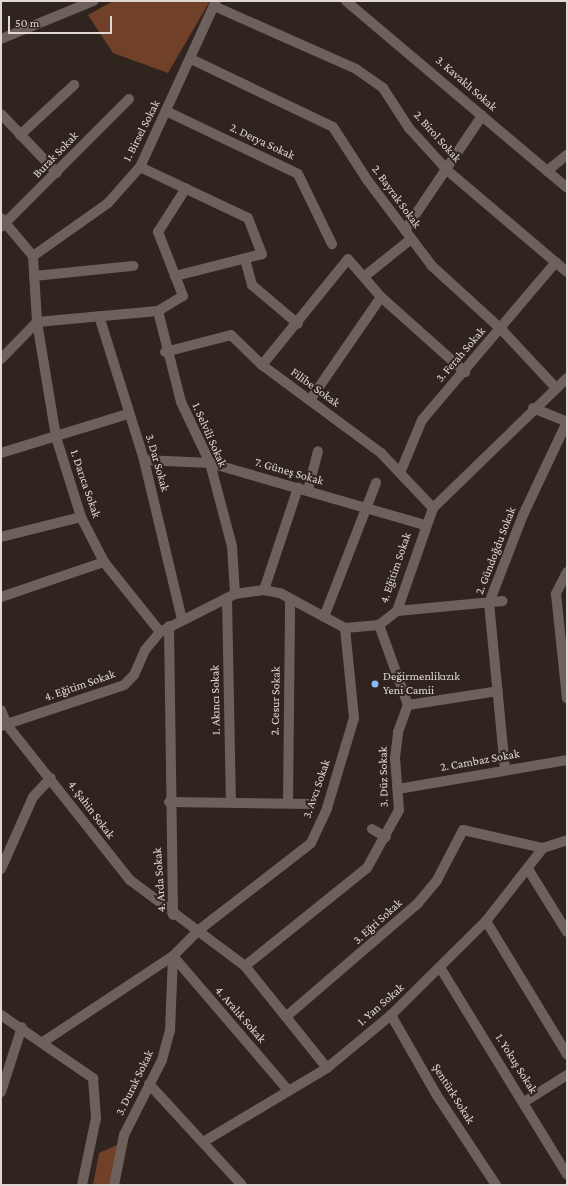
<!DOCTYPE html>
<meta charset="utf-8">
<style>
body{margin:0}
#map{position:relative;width:568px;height:1186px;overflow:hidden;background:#2f241e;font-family:"Crimson Pro",serif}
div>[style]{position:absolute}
.green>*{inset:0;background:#714028}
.minor>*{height:10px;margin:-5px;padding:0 5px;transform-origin:5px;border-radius:5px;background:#6e615b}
.dots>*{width:11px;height:11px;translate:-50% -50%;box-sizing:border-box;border:2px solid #2f241e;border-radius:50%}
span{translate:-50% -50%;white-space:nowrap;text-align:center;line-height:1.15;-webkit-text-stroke:4px #2f241e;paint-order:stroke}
.street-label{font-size:12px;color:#e0d8d4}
.poi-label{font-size:12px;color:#e0d8d4}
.left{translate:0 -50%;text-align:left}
.frame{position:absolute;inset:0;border:2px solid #e0d8d4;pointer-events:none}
.scale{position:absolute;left:8px;top:16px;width:104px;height:18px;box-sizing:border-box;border:2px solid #e0d8d4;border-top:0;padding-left:5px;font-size:12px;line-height:14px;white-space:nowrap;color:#e0d8d4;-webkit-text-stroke:3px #2f241e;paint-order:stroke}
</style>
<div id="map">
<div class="green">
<i style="clip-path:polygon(113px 1px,210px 1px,168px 73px,113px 53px,88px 15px)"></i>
<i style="clip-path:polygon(117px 1145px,109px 1185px,93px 1185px,99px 1153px)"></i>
</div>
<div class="minor">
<i style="left:346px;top:1px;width:289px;rotate:40.2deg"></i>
<i style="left:214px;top:6px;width:155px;rotate:23.9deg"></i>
<i style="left:356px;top:69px;width:33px;rotate:35deg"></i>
<i style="left:383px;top:88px;width:48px;rotate:57deg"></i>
<i style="left:409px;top:128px;width:58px;rotate:47.8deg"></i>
<i style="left:448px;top:171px;width:156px;rotate:40.3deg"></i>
<i style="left:1px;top:39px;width:100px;rotate:-22.4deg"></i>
<i style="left:191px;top:59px;width:157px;rotate:25.6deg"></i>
<i style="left:333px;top:127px;width:64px;rotate:57.1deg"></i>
<i style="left:368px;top:181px;width:106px;rotate:53deg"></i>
<i style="left:432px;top:266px;width:93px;rotate:42.4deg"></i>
<i style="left:501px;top:329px;width:81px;rotate:47deg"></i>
<i style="left:166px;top:111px;width:146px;rotate:25.5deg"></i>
<i style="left:298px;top:174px;width:78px;rotate:64.1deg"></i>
<i style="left:1px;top:114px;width:81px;rotate:46.5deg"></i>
<i style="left:20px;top:135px;width:74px;rotate:-42.8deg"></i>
<i style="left:140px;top:167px;width:119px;rotate:25.3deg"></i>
<i style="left:248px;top:218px;width:39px;rotate:69deg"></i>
<i style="left:262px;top:254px;width:90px;rotate:165.8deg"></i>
<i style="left:547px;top:171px;width:26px;rotate:-39deg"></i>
<i style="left:1px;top:218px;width:50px;rotate:49.9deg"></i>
<i style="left:33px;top:256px;width:66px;rotate:86.5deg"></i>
<i style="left:37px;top:322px;width:121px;rotate:-5.2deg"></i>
<i style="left:158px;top:311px;width:94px;rotate:75.8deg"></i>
<i style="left:181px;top:402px;width:68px;rotate:64.6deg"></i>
<i style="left:210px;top:463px;width:86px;rotate:75.2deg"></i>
<i style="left:232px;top:546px;width:48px;rotate:86.4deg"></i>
<i style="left:1px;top:227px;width:181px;rotate:-45deg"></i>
<i style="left:405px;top:230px;width:138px;rotate:-56deg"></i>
<i style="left:33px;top:256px;width:92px;rotate:-35.2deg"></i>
<i style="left:108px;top:203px;width:48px;rotate:-48.4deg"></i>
<i style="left:140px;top:167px;width:183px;rotate:-65.4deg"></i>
<i style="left:245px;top:259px;width:27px;rotate:75deg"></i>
<i style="left:252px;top:285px;width:60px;rotate:40.3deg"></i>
<i style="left:34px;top:276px;width:100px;rotate:-5.8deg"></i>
<i style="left:365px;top:276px;width:59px;rotate:-38.8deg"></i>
<i style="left:158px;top:311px;width:29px;rotate:-31deg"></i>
<i style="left:183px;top:296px;width:69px;rotate:-111.3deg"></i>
<i style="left:158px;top:232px;width:52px;rotate:-57.5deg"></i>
<i style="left:99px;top:316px;width:151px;rotate:72.6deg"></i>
<i style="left:144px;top:460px;width:164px;rotate:76.6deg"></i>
<i style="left:37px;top:322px;width:117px;rotate:80.6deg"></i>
<i style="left:56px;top:437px;width:84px;rotate:72.6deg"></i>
<i style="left:81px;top:517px;width:51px;rotate:62.9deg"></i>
<i style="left:104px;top:562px;width:90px;rotate:51.3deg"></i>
<i style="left:165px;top:352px;width:68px;rotate:-14.4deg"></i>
<i style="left:231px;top:335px;width:43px;rotate:44.1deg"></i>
<i style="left:262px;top:365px;width:148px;rotate:36.5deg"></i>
<i style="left:381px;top:453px;width:76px;rotate:46.6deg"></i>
<i style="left:1px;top:359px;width:52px;rotate:-45.8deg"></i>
<i style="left:262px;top:365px;width:136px;rotate:-50.9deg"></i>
<i style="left:348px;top:259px;width:50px;rotate:49deg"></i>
<i style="left:381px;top:297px;width:113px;rotate:41.8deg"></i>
<i style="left:310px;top:400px;width:125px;rotate:-55.4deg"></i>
<i style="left:533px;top:408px;width:37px;rotate:22deg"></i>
<i style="left:1px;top:453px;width:133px;rotate:-17.1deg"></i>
<i style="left:144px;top:460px;width:66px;rotate:2.6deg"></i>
<i style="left:210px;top:463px;width:224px;rotate:16.1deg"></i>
<i style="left:400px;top:473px;width:57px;rotate:-67.5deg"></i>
<i style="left:422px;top:420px;width:207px;rotate:-49.7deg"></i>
<i style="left:308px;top:490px;width:40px;rotate:-75.6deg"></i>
<i style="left:1px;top:537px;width:82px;rotate:-14deg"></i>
<i style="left:567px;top:572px;width:25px;rotate:117deg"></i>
<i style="left:556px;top:594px;width:105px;rotate:84deg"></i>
<i style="left:264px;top:590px;width:108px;rotate:-71.6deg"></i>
<i style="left:1px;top:597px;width:109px;rotate:-18.8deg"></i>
<i style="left:227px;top:598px;width:204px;rotate:88.9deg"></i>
<i style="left:397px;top:611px;width:106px;rotate:-5.4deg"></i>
<i style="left:324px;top:617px;width:144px;rotate:-68.8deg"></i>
<i style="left:169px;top:626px;width:289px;rotate:89.2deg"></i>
<i style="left:408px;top:705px;width:91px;rotate:-8.8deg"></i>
<i style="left:1px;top:710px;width:16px;rotate:68deg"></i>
<i style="left:7px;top:725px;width:198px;rotate:51.6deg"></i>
<i style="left:130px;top:880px;width:144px;rotate:36.8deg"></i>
<i style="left:245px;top:966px;width:131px;rotate:51.2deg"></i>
<i style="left:1px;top:726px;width:130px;rotate:-18.4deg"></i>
<i style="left:124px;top:685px;width:14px;rotate:-45deg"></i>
<i style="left:134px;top:675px;width:27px;rotate:-66deg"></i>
<i style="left:145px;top:650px;width:23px;rotate:-50deg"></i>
<i style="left:160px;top:632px;width:84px;rotate:-26.9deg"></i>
<i style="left:235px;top:594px;width:29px;rotate:-8deg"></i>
<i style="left:264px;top:590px;width:16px;rotate:11deg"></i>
<i style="left:280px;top:593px;width:74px;rotate:28.3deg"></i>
<i style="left:345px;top:628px;width:34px;rotate:-5deg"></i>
<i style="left:379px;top:625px;width:23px;rotate:-38deg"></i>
<i style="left:397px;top:611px;width:109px;rotate:-70.7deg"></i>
<i style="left:433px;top:508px;width:187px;rotate:-44.1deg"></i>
<i style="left:505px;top:769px;width:167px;rotate:-95.5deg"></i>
<i style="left:489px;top:603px;width:94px;rotate:-68.9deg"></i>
<i style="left:523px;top:515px;width:103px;rotate:-64.7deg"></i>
<i style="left:398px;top:789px;width:171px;rotate:-9.7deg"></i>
<i style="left:169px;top:802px;width:143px;rotate:0.8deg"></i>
<i style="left:288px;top:803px;width:204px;rotate:-89.4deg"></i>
<i style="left:372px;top:829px;width:16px;rotate:30deg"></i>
<i style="left:1px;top:869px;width:79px;rotate:-66deg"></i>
<i style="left:33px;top:797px;width:26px;rotate:-47deg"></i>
<i style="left:528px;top:869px;width:74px;rotate:58.2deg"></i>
<i style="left:486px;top:921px;width:156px;rotate:58.7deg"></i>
<i style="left:245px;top:966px;width:156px;rotate:-38.8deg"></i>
<i style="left:367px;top:868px;width:66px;rotate:-61.1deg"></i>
<i style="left:399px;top:810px;width:52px;rotate:-94.4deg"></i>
<i style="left:395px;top:758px;width:26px;rotate:-83deg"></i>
<i style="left:398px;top:732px;width:29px;rotate:-70deg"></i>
<i style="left:408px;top:705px;width:85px;rotate:-109.9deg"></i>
<i style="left:441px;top:969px;width:241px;rotate:58.5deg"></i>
<i style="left:1px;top:1015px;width:112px;rotate:34.4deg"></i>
<i style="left:93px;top:1078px;width:40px;rotate:85.7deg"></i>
<i style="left:96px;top:1118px;width:68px;rotate:101.8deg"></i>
<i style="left:288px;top:1015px;width:172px;rotate:-40.7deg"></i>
<i style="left:418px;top:903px;width:30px;rotate:-50deg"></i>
<i style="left:437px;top:880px;width:56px;rotate:-62.5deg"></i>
<i style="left:463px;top:830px;width:82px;rotate:12.7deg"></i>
<i style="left:543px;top:848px;width:25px;rotate:-18deg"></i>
<i style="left:391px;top:1015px;width:91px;rotate:60.3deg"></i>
<i style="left:436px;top:1094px;width:109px;rotate:56.6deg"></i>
<i style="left:43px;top:1042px;width:156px;rotate:-33.5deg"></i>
<i style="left:173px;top:956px;width:177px;rotate:49.4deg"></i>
<i style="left:149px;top:1084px;width:137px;rotate:47.4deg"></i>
<i style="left:1px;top:1092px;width:68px;rotate:-72.1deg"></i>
<i style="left:524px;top:1102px;width:51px;rotate:-32.1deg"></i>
<i style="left:203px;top:1142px;width:144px;rotate:-30.8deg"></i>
<i style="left:327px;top:1068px;width:83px;rotate:-39.6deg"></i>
<i style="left:391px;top:1015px;width:134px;rotate:-44.7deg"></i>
<i style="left:486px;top:921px;width:93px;rotate:-52deg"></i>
<i style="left:114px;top:1185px;width:51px;rotate:-78.7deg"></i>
<i style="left:124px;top:1135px;width:84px;rotate:-63.1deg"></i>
<i style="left:162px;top:1060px;width:30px;rotate:-75deg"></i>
<i style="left:170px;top:1031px;width:75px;rotate:-87.7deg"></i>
<i style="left:173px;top:956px;width:37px;rotate:-45deg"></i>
<i style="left:199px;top:930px;width:142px;rotate:-37.8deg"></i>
<i style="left:311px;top:843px;width:38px;rotate:-65deg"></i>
<i style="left:327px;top:808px;width:94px;rotate:-73.3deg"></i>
<i style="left:354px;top:718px;width:90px;rotate:-95.7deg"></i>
</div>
<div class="dots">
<i style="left:375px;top:684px;background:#8abafc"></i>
</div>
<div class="street-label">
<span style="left:466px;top:84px;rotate:41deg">3. Kavaklı Sokak</span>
<span style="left:142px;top:131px;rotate:-63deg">1. Birsel Sokak</span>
<span style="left:437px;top:137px;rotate:48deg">2. Birol Sokak</span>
<span style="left:262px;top:142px;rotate:25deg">2. Derya Sokak</span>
<span style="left:56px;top:155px;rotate:-46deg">Burak Sokak</span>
<span style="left:396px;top:197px;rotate:54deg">2. Bayrak Sokak</span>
<span style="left:461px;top:355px;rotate:-49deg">3. Ferah Sokak</span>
<span style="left:315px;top:388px;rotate:36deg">Filibe Sokak</span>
<span style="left:209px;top:435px;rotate:66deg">1. Selvili Sokak</span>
<span style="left:157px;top:463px;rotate:74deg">3. Dar Sokak</span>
<span style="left:289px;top:472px;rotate:16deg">7. Güneş Sokak</span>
<span style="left:85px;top:484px;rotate:71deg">1. Darıca Sokak</span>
<span style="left:496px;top:551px;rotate:-69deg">2. Gündoğdu Sokak</span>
<span style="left:396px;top:568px;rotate:-71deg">4. Eğitim Sokak</span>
<span style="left:80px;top:686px;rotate:-19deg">4. Eğitim Sokak</span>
<span style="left:216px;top:700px;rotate:-91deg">1. Akıncı Sokak</span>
<span style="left:276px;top:701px;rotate:-89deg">2. Cesur Sokak</span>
<span style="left:480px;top:761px;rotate:-10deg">2. Cambaz Sokak</span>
<span style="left:384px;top:777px;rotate:-91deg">3. Düz Sokak</span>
<span style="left:317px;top:789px;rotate:-71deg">3. Avcı Sokak</span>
<span style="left:91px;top:810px;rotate:53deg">4. Şahin Sokak</span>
<span style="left:160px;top:880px;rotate:-94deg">4. Arda Sokak</span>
<span style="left:378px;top:922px;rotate:-42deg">3. Eğri Sokak</span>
<span style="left:381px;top:1005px;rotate:-41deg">1. Yan Sokak</span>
<span style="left:240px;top:1015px;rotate:49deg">4. Aralık Sokak</span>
<span style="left:516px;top:1064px;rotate:58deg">1. Yokuş Sokak</span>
<span style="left:135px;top:1083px;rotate:-64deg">3. Durak Sokak</span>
<span style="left:453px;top:1094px;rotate:58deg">Şentürk Sokak</span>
</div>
<div class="poi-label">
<span class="left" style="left:383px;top:684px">Değirmenlikızık<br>Yeni Camii</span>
</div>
<div class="frame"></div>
<div class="scale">50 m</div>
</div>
